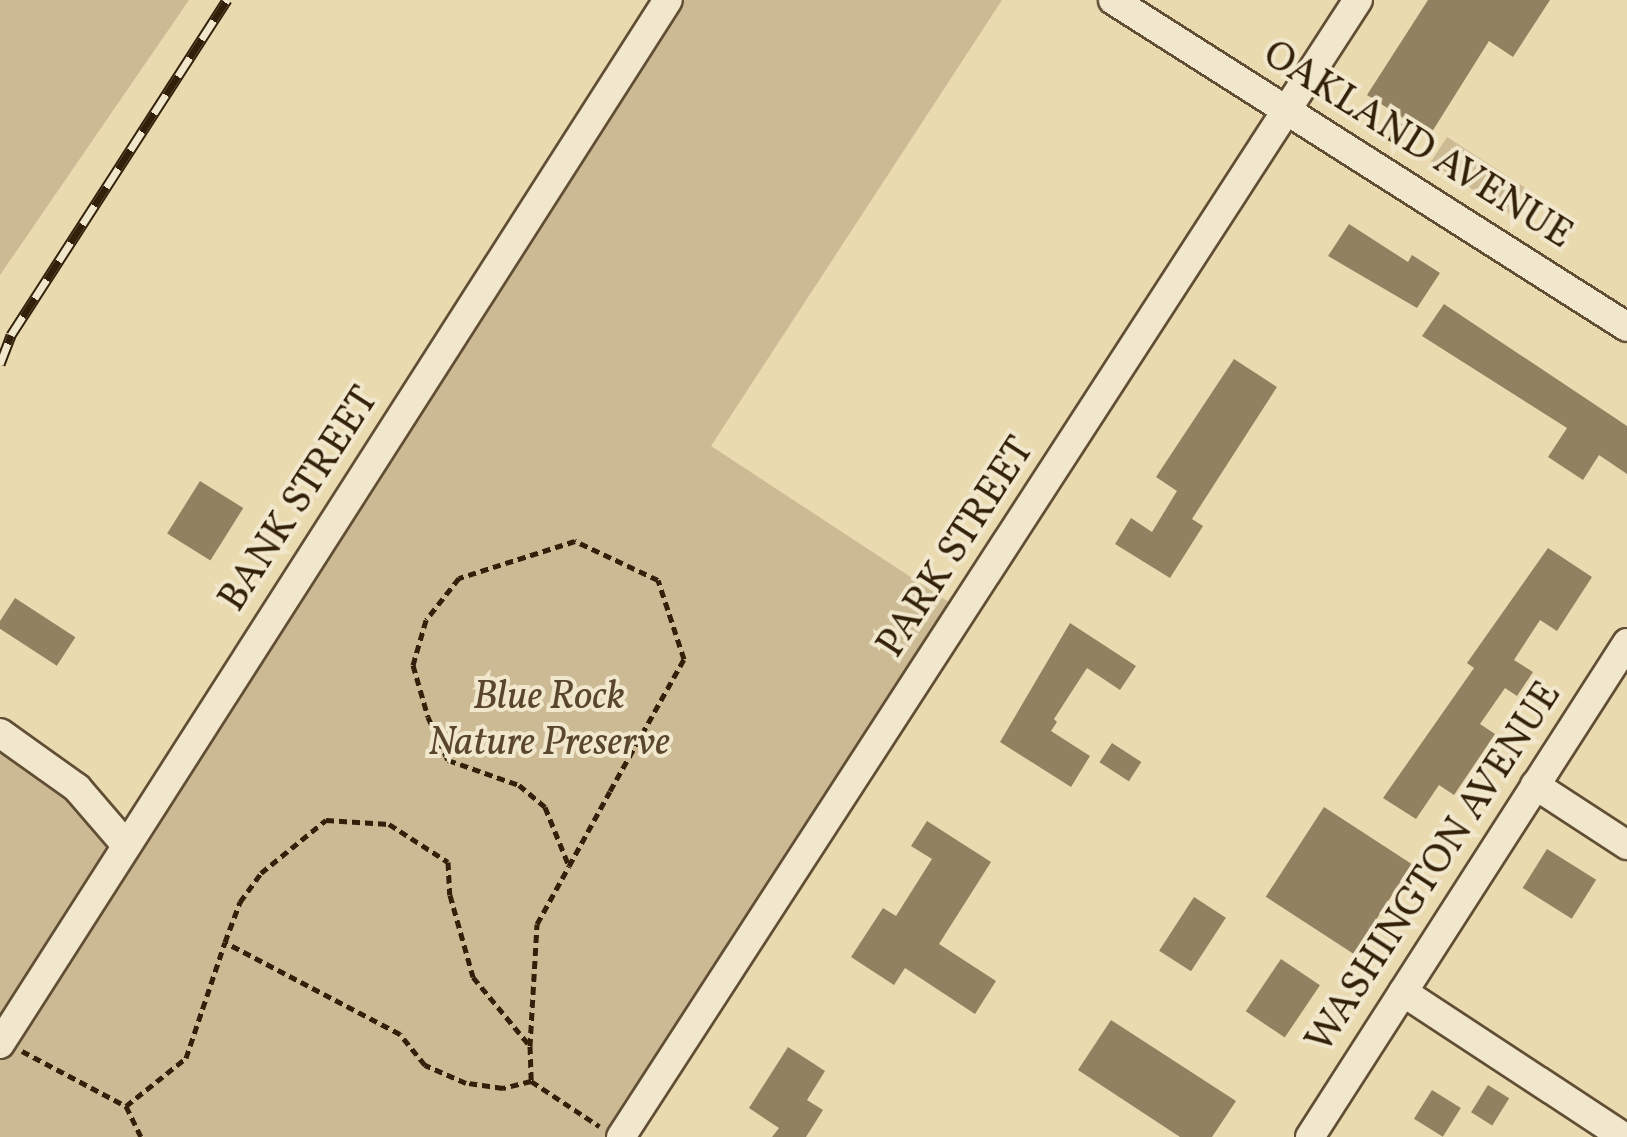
<!DOCTYPE html>
<style>
body{margin:0}
#map{position:relative;width:1627px;height:1137px;overflow:hidden;background:#eadab0;font-family:Vollkorn,serif}
div>[style]{position:absolute}
.green>*{inset:0;background:#cbba94;transform-origin:0 0}
.building>*{inset:0;background:#928160;transform-origin:0 0}
.path>*{height:5px;margin-top:-2.5px;transform-origin:0;background:repeating-linear-gradient(90deg,#33200a 0 8px,transparent 0 13px)}
.roads{filter:drop-shadow(2px 0 #614e34) drop-shadow(-2px 0 #614e34) drop-shadow(0 2px #614e34) drop-shadow(0 -2px #614e34)}
.street>*{height:28px;margin:-14px;padding:0 14px;transform-origin:14px;border-radius:14px;background:#f1e7cc}
.rail>*{height:11px;margin-top:-5.5px;transform-origin:0;background:repeating-linear-gradient(90deg,#f1e7cc 0 22px,#33200a 0 44px);box-sizing:border-box;border-block:2px solid #33200a}
span{translate:-50% -50%;white-space:nowrap;text-align:center;line-height:1.15;-webkit-text-stroke:8px #f1e7cc;paint-order:stroke}
.street-label{font-size:40px;color:#33200a}
.park-label{font-size:40px;color:#59462c;font-style:italic}
</style>
<div id="map">
<div class="green">
<i style="clip-path:polygon(0 0,189px 0,0 275px)"></i>
<i style="clip-path:polygon(668px 0,1002px 0,711px 446px,964px 612px,622px 1137px,0 1137px,0 733px,125px 844px)"></i>
<i style="left:1447px;top:137px;width:95px;height:30px;rotate:33deg"></i>
</div>
<div class="building">
<i style="clip-path:polygon(1428px 0,1550px 0,1513px 57px,1489px 41px,1430px 135px,1367px 95px)"></i>
<i style="clip-path:polygon(1349px 224px,1408px 262px,1412px 255px,1440px 273px,1417px 308px,1328px 256px)"></i>
<i style="clip-path:polygon(1444px 304px,1627px 426px,1627px 474px,1599px 455px,1583px 480px,1548px 457px,1567px 428px,1422px 336px)"></i>
<i style="clip-path:polygon(1234px 359px,1277px 387px,1192px 519px,1203px 526px,1170px 578px,1115px 544px,1131px 518px,1152px 532px,1177px 491px,1156px 477px)"></i>
<i style="left:200px;top:481px;width:51px;height:62px;rotate:32deg"></i>
<i style="clip-path:polygon(1548px 548px,1592px 577px,1557px 631px,1540px 620px,1514px 660px,1533px 672px,1517px 696px,1505px 688px,1480px 724px,1495px 734px,1454px 795px,1439px 785px,1416px 819px,1383px 798px,1474px 668px,1467px 663px)"></i>
<i style="left:15px;top:598px;width:72px;height:34px;rotate:33deg"></i>
<i style="clip-path:polygon(1070px 623px,1136px 666px,1120px 690px,1087px 668px,1054px 719px,1057px 722px,1051px 731px,1090px 756px,1071px 787px,1000px 742px)"></i>
<i style="left:1112px;top:743px;width:35px;height:23px;rotate:33deg"></i>
<i style="left:1324px;top:807px;width:105px;height:107px;rotate:33deg"></i>
<i style="clip-path:polygon(927px 821px,991px 862px,939px 944px,996px 981px,975px 1014px,905px 968px,894px 985px,851px 957px,883px 908px,896px 916px,932px 859px,911px 846px)"></i>
<i style="left:1547px;top:849px;width:58px;height:46px;rotate:32deg"></i>
<i style="left:1194px;top:897px;width:38px;height:64px;rotate:33deg"></i>
<i style="left:1281px;top:959px;width:47px;height:63px;rotate:34deg"></i>
<i style="clip-path:polygon(1111px 1020px,1236px 1101px,1212px 1137px,1180px 1137px,1078px 1070px)"></i>
<i style="clip-path:polygon(788px 1047px,825px 1071px,807px 1100px,823px 1110px,806px 1137px,772px 1137px,779px 1128px,749px 1108px)"></i>
<i style="left:1488px;top:1085px;width:25px;height:32px;rotate:32deg"></i>
<i style="left:1432px;top:1090px;width:34px;height:34px;rotate:32deg"></i>
</div>
<div class="path">
<i style="left:1390px;top:141px;width:26px;rotate:-61deg"></i>
<i style="left:530px;top:1046px;width:122px;rotate:-86.7deg"></i>
<i style="left:537px;top:924px;width:66px;rotate:-61.1deg"></i>
<i style="left:569px;top:866px;width:85px;rotate:-61.3deg"></i>
<i style="left:610px;top:791px;width:151px;rotate:-60.7deg"></i>
<i style="left:684px;top:659px;width:83px;rotate:-108.2deg"></i>
<i style="left:658px;top:580px;width:92px;rotate:-154.8deg"></i>
<i style="left:575px;top:541px;width:122px;rotate:162.3deg"></i>
<i style="left:459px;top:578px;width:53px;rotate:128.2deg"></i>
<i style="left:426px;top:620px;width:47px;rotate:106.1deg"></i>
<i style="left:413px;top:665px;width:54px;rotate:73.9deg"></i>
<i style="left:428px;top:717px;width:47px;rotate:65.1deg"></i>
<i style="left:448px;top:760px;width:75px;rotate:19.4deg"></i>
<i style="left:519px;top:785px;width:34px;rotate:40deg"></i>
<i style="left:545px;top:807px;width:64px;rotate:67.9deg"></i>
<i style="left:22px;top:1051px;width:118px;rotate:27.9deg"></i>
<i style="left:126px;top:1106px;width:34px;rotate:64deg"></i>
<i style="left:531px;top:1081px;width:82px;rotate:33.5deg"></i>
<i style="left:126px;top:1106px;width:77px;rotate:-38.7deg"></i>
<i style="left:186px;top:1058px;width:122px;rotate:-71.4deg"></i>
<i style="left:225px;top:942px;width:43px;rotate:-69.4deg"></i>
<i style="left:240px;top:902px;width:36px;rotate:-54deg"></i>
<i style="left:261px;top:873px;width:84px;rotate:-39.2deg"></i>
<i style="left:326px;top:820px;width:63px;rotate:3.6deg"></i>
<i style="left:389px;top:824px;width:70px;rotate:32.8deg"></i>
<i style="left:448px;top:862px;width:33px;rotate:87deg"></i>
<i style="left:450px;top:895px;width:85px;rotate:74.3deg"></i>
<i style="left:473px;top:977px;width:89px;rotate:50.4deg"></i>
<i style="left:530px;top:1046px;width:35px;rotate:88deg"></i>
<i style="left:531px;top:1081px;width:29px;rotate:166deg"></i>
<i style="left:503px;top:1088px;width:37px;rotate:-172deg"></i>
<i style="left:466px;top:1083px;width:45px;rotate:-156.3deg"></i>
<i style="left:425px;top:1065px;width:40px;rotate:-129deg"></i>
<i style="left:400px;top:1034px;width:198px;rotate:-152.3deg"></i>
</div>
<div class="roads">
<div class="street">
<i style="left:1113px;top:0;width:609px;rotate:32.46deg"></i>
<i style="left:0;top:733px;width:95px;rotate:35.5deg"></i>
<i style="left:77px;top:788px;width:75px;rotate:49.3deg"></i>
<i style="left:1535px;top:785px;width:110px;rotate:33.1deg"></i>
<i style="left:1403px;top:992px;width:264px;rotate:33.3deg"></i>
<i style="left:0;top:1044px;width:1239px;rotate:-57.39deg"></i>
<i style="left:621px;top:1137px;width:1355px;rotate:-57.05deg"></i>
<i style="left:1310px;top:1137px;width:587px;rotate:-57.31deg"></i>
</div>
</div>
<div class="rail">
<i style="left:0;top:364px;width:31px;rotate:-69deg"></i>
<i style="left:11px;top:335px;width:399px;rotate:-57.2deg"></i>
</div>
<div class="street-label">
<span style="left:1417px;top:146px;rotate:32deg">OAKLAND AVENUE</span>
<span style="left:300px;top:500px;rotate:-57deg">BANK STREET</span>
<span style="left:957px;top:548px;rotate:-57deg">PARK STREET</span>
<span style="left:1435px;top:868px;rotate:-57deg">WASHINGTON AVENUE</span>
</div>
<div class="park-label">
<span style="left:549px;top:721px">Blue Rock<br>Nature Preserve</span>
</div>
</div>
